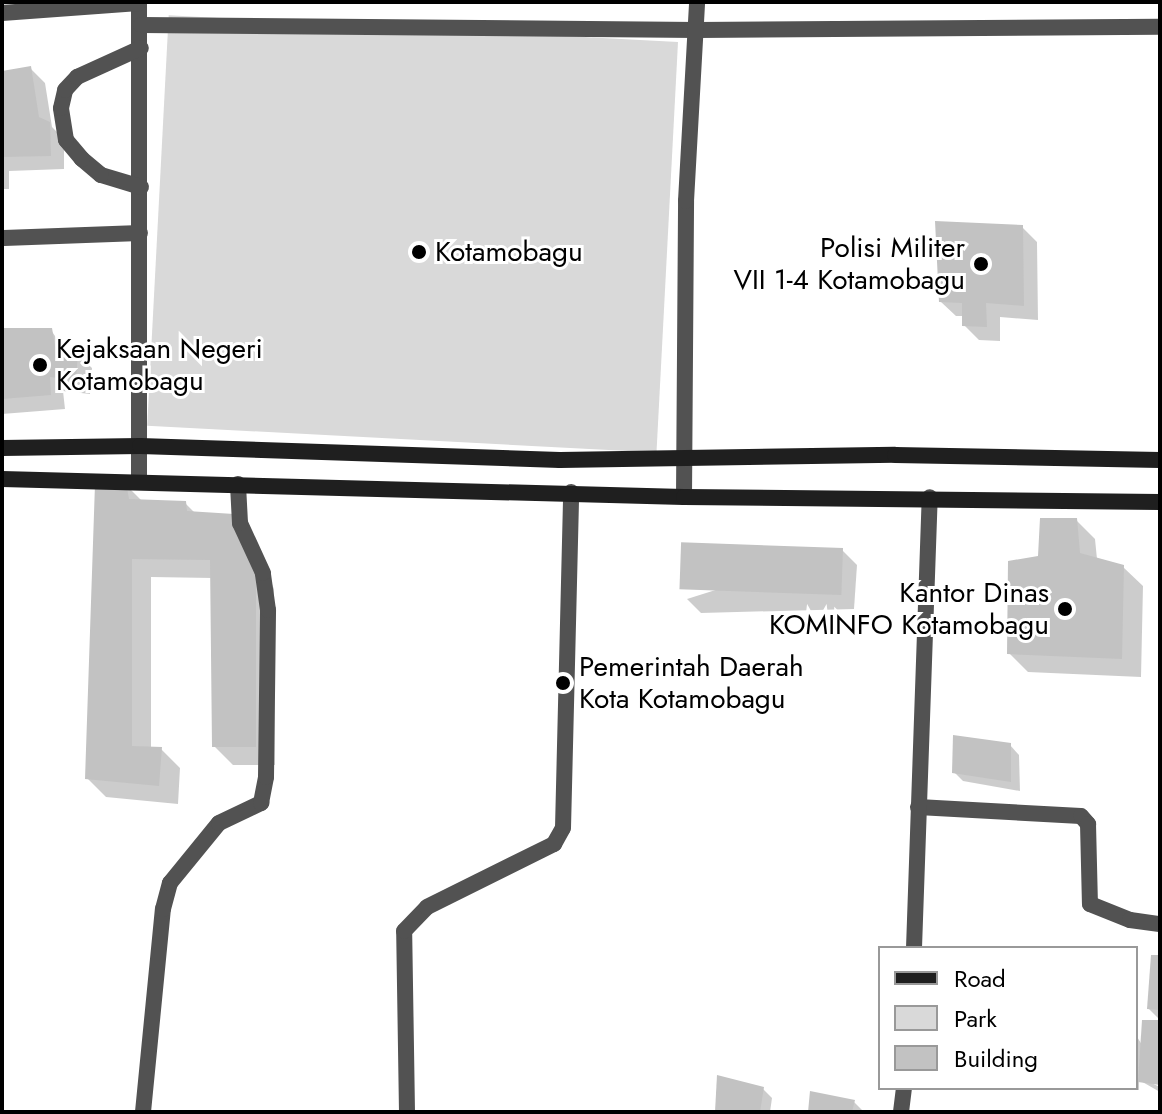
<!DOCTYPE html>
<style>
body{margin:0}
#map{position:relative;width:1162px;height:1114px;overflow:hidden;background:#fff;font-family:Jost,sans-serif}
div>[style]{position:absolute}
.green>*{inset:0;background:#d9d9d9;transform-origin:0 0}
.shadow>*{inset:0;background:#0003}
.building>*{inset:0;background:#c2c2c2;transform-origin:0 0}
.service>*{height:16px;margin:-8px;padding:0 8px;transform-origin:8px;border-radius:8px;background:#525252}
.minor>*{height:16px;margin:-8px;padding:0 8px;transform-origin:8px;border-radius:8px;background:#525252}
.secondary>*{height:16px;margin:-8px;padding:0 8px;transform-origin:8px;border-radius:8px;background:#1f1f1f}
.dots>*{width:22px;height:22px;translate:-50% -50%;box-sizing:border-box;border:4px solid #fff;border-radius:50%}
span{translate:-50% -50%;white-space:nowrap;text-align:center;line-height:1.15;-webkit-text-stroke:6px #fff;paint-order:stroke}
.poi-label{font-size:28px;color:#000}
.right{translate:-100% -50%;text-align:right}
.left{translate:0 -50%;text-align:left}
.frame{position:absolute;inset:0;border:4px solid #000;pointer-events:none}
.legend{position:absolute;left:878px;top:946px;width:260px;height:144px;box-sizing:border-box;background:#fff;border:2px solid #999;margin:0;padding:10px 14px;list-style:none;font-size:24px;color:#000}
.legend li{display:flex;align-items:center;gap:16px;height:40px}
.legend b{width:40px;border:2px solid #999}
</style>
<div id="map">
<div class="green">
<i style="left:678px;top:42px;width:411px;height:510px;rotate:93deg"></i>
</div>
<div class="shadow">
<i style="clip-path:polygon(31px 69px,45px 83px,52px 127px,64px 139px,64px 169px,9px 171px,9px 189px,2px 189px,2px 73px)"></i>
<i style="clip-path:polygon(1022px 227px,1037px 242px,1038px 320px,1000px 317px,1000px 341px,979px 340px,964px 325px,964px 316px,956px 316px,941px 302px)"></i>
<i style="clip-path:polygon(2px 330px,51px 330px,67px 354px,77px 354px,92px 368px,90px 394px,63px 391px,65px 409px,2px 414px)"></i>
<i style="clip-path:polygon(125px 484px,142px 501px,185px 503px,195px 513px,252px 536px,274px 589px,275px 765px,233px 765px,214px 746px,212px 578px,151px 577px,151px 749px,161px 749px,180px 768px,178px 804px,106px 797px,87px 778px)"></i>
<i style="clip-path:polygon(1076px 520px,1095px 539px,1097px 559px,1123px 567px,1143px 586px,1141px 677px,1028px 672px,1009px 653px,1040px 557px)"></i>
<i style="clip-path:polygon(842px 550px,857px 565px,854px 609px,701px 613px,687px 599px)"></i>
<i style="clip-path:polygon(1010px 745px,1019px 755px,1020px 791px,963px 781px,954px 772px)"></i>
<i style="clip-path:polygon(1160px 957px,1159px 1018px,1160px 1020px,1149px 1009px)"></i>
<i style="clip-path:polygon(1160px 1022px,1160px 1083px,1147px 1081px,1160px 1087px,1160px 1092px,1139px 1080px,1139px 1090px,1095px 1089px,1136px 1088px,1136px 1035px,1142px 1045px)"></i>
<i style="clip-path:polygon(763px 1089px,772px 1098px,770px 1112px,717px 1112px)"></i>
<i style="clip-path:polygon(854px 1102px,864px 1112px,810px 1112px)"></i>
</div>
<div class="building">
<i style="clip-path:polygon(31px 66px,39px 117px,50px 122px,51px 156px,2px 157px,2px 71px)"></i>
<i style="clip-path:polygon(935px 221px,1023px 225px,1024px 306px,986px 303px,987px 327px,962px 326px,962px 303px,939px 302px)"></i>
<i style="clip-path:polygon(2px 328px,52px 328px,56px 352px,78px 352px,76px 380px,50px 377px,51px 395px,2px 399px)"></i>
<i style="clip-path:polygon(126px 482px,129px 499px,186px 501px,187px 511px,234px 514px,256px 569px,256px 747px,212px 747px,210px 560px,132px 559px,132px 746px,162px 747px,159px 786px,85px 779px,95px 484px)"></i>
<i style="clip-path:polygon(1040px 518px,1077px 518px,1080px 553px,1124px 565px,1122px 659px,1007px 654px,1008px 561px,1038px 556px)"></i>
<i style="left:843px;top:548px;width:47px;height:162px;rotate:92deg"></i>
<i style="clip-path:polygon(953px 735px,1011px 743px,1011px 782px,952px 773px)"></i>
<i style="clip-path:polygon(1151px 955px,1160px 955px,1160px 1010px,1147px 1009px)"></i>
<i style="clip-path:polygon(1142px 1020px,1160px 1020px,1160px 1085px,1138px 1082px)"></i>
<i style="clip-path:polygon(717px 1075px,764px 1087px,760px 1112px,715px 1112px)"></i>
<i style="clip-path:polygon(810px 1091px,855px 1100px,852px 1112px,808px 1112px)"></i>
</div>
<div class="service">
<i style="left:4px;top:238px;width:136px;rotate:-2.1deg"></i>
<i style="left:407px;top:1112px;width:181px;rotate:-90.9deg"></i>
<i style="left:404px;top:931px;width:33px;rotate:-46deg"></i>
<i style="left:427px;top:907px;width:142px;rotate:-26.4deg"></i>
<i style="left:554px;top:844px;width:18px;rotate:-61deg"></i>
<i style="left:563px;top:828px;width:336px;rotate:-88.6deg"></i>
</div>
<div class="minor">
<i style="left:139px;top:2px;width:478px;rotate:90deg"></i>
<i style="left:2px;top:13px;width:137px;rotate:-4.2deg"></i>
<i style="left:141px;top:25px;width:556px;rotate:0.52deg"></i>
<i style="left:697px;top:30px;width:463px;rotate:-0.4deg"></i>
<i style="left:141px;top:187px;width:42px;rotate:-163.3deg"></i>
<i style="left:101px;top:175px;width:25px;rotate:-140deg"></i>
<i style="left:82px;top:159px;width:25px;rotate:-130deg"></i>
<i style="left:66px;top:140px;width:32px;rotate:-99deg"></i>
<i style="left:61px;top:108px;width:18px;rotate:-77deg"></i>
<i style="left:65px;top:90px;width:18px;rotate:-47deg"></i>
<i style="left:77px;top:77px;width:70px;rotate:-24.4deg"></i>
<i style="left:684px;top:497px;width:296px;rotate:-89.6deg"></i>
<i style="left:686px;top:201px;width:199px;rotate:-86.8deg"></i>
<i style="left:918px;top:807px;width:163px;rotate:3.2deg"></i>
<i style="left:1081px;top:816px;width:11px;rotate:49deg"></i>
<i style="left:1088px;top:824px;width:80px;rotate:88.6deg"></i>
<i style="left:1090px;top:904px;width:43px;rotate:21.8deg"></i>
<i style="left:1130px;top:920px;width:30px;rotate:8deg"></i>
<i style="left:914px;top:948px;width:451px;rotate:-88deg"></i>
<i style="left:143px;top:1112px;width:204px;rotate:-84.4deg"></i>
<i style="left:163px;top:909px;width:27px;rotate:-75deg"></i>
<i style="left:170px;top:883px;width:77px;rotate:-50.8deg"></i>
<i style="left:219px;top:823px;width:47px;rotate:-25.5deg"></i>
<i style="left:261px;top:803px;width:26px;rotate:-79deg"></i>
<i style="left:266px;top:777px;width:167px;rotate:-89.3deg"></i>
<i style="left:268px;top:610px;width:37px;rotate:-98deg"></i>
<i style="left:263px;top:573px;width:55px;rotate:-114.7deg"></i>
<i style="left:240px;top:523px;width:39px;rotate:-93deg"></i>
<i style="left:901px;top:1112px;width:24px;rotate:-83deg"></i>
</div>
<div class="secondary">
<i style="left:2px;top:448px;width:138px;rotate:-0.8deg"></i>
<i style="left:140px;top:446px;width:420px;rotate:1.9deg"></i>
<i style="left:560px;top:460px;width:335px;rotate:-0.9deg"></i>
<i style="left:895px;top:455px;width:265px;rotate:1.1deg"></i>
<i style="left:2px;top:479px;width:682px;rotate:1.51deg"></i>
<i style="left:684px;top:497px;width:476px;rotate:0.6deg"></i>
</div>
<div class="dots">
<i style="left:419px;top:252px;background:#000"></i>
<i style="left:981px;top:264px;background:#000"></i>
<i style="left:40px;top:365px;background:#000"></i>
<i style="left:1065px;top:609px;background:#000"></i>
<i style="left:563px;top:683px;background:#000"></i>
</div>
<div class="poi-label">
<span class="right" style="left:965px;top:264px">Polisi Militer<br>VII 1-4 Kotamobagu</span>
<span class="left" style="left:435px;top:252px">Kotamobagu</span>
<span class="left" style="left:56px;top:365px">Kejaksaan Negeri<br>Kotamobagu</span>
<span class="right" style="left:1049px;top:609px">Kantor Dinas<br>KOMINFO Kotamobagu</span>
<span class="left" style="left:579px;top:683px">Pemerintah Daerah<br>Kota Kotamobagu</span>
</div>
<div class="frame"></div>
<ul class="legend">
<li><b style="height:10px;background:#1f1f1f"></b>Road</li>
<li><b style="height:22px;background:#d9d9d9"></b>Park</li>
<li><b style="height:22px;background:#c2c2c2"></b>Building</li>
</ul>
</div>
